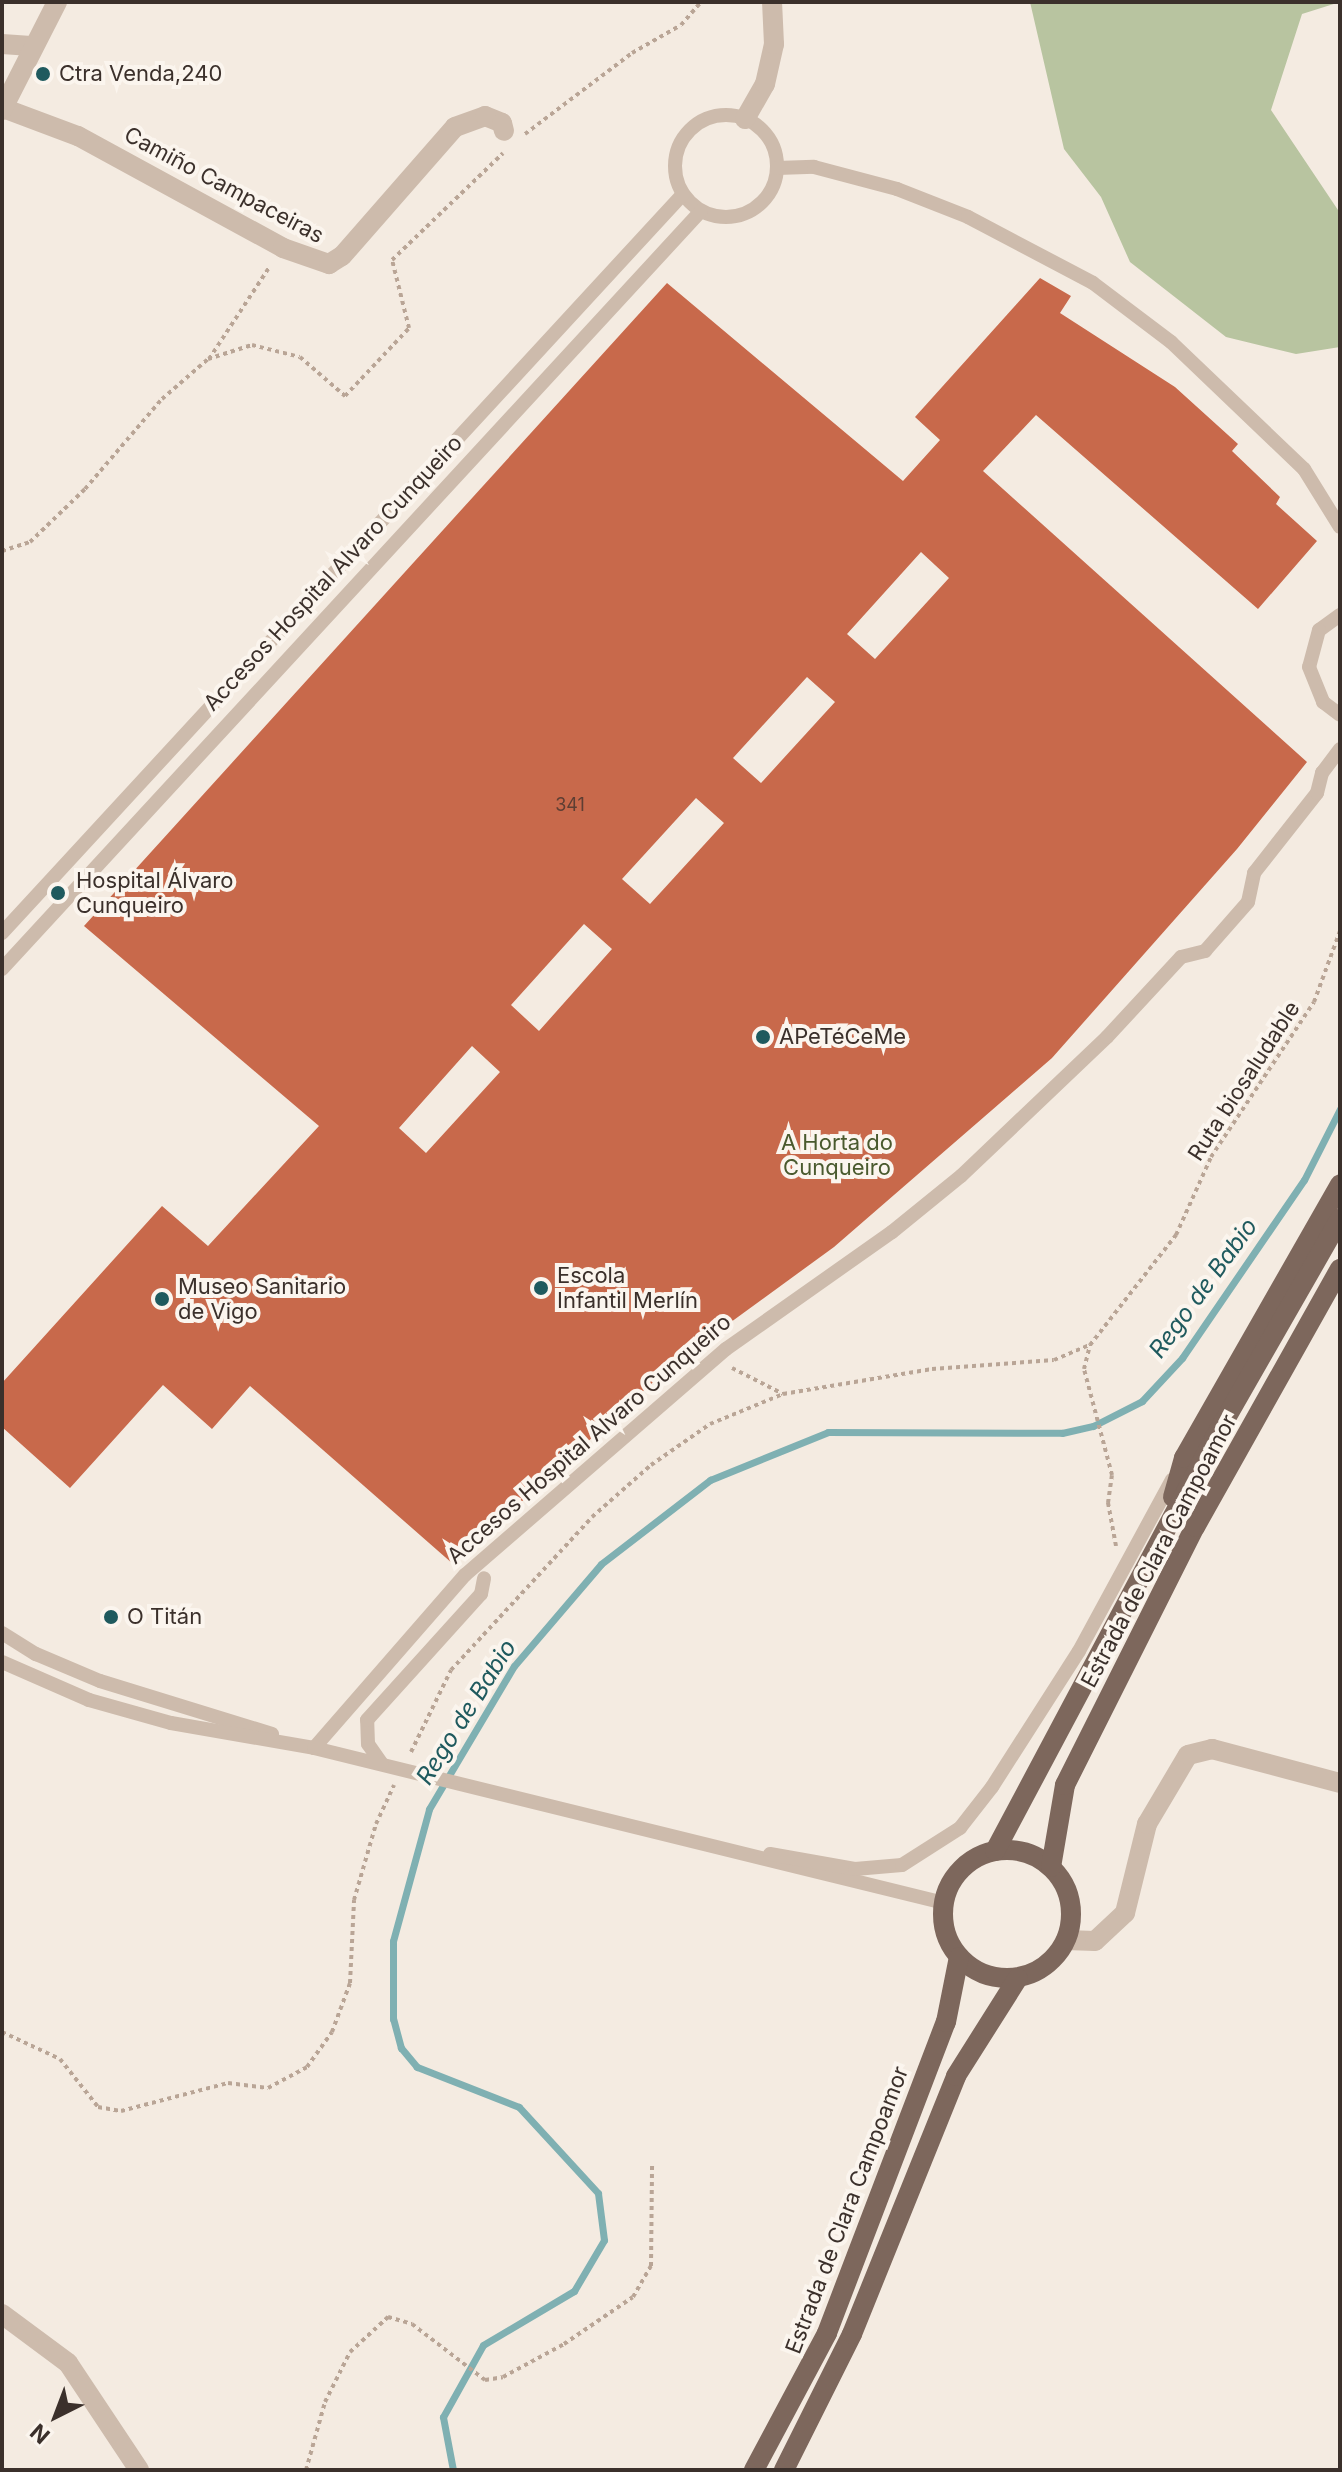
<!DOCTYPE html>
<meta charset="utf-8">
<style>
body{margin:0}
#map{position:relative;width:1342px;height:2472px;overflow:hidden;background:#f4ebe1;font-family:Inter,sans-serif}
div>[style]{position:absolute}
.green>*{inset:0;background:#b8c4a0}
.stream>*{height:7px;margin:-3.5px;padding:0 3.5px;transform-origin:3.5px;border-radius:3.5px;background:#7fb0b2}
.building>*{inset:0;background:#c8694b}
.path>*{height:4px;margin-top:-2px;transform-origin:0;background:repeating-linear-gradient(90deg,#b9a596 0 4px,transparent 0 8px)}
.service>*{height:14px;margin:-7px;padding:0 7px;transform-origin:7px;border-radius:7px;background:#cdbbac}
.service>.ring{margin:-7px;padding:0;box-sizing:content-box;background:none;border:14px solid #cdbbac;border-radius:50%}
.minor>*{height:20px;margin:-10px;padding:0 10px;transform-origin:10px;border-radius:10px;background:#cdbbac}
.primary>*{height:20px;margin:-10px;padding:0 10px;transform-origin:10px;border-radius:10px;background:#7d675c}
.primary>.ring{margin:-10px;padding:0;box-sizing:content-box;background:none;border:20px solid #7d675c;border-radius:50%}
.dots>*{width:22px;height:22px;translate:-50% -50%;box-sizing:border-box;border:4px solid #fbf5ee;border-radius:50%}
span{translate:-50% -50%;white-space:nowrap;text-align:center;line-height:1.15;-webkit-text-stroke:8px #fbf5ee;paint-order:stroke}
.number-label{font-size:18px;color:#5e3e33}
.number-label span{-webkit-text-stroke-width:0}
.poi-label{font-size:22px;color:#3b302b}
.left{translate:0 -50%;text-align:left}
.street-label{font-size:22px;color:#3b302b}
.park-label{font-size:22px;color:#4a5a2e}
.water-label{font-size:24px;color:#1f5a5e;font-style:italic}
.frame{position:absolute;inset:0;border:4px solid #3b302b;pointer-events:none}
.north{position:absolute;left:16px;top:2376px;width:80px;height:80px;-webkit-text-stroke:6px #fbf5ee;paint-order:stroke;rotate:222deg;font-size:22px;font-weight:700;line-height:32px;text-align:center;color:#3b302b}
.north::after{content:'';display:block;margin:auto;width:28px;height:36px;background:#3b302b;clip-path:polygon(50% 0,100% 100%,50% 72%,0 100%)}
</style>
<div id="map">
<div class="green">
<i style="clip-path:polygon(1030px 2px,1340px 2px,1302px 14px,1271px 110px,1340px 213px,1340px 347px,1296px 354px,1226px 337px,1130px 262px,1101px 197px,1064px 149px)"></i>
</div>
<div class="stream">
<i style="left:453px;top:2470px;width:54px;rotate:-100.7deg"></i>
<i style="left:443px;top:2417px;width:82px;rotate:-60.9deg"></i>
<i style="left:483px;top:2345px;width:106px;rotate:-30.7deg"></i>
<i style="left:574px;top:2291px;width:59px;rotate:-59.5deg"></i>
<i style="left:604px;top:2240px;width:47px;rotate:-97.3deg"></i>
<i style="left:598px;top:2193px;width:117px;rotate:-132.6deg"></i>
<i style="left:519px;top:2107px;width:110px;rotate:-158.6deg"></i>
<i style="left:417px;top:2067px;width:25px;rotate:-130deg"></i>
<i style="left:401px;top:2048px;width:30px;rotate:-105deg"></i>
<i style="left:393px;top:2019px;width:78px;rotate:-90deg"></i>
<i style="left:393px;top:1941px;width:137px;rotate:-74.7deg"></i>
<i style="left:429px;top:1809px;width:166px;rotate:-59.3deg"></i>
<i style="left:514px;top:1666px;width:134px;rotate:-49.5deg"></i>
<i style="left:601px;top:1564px;width:138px;rotate:-37.6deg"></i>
<i style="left:710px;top:1480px;width:127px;rotate:-22.1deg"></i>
<i style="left:828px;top:1432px;width:234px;rotate:0.2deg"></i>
<i style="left:1062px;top:1433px;width:32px;rotate:-13deg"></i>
<i style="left:1093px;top:1426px;width:55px;rotate:-27deg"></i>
<i style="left:1142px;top:1401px;width:59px;rotate:-47.1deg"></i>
<i style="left:1182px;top:1358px;width:216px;rotate:-55.6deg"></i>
<i style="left:1304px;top:1180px;width:80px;rotate:-63.1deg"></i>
</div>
<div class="building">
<i style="clip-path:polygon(evenodd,1040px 278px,1071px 296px,1060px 313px,1175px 387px,1238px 444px,1232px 451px,1280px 497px,1276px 504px,1317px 541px,1258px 609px,1036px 415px,983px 471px,1307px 762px,1237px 849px,1052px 1058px,834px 1247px,672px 1365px,453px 1564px,250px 1386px,212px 1429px,163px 1385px,70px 1488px,2px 1427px,2px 1383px,162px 1206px,208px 1246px,319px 1126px,84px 926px,667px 283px,903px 481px,940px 440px,915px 417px,1040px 278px,921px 552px,949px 578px,875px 659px,847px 634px,921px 552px,1040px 278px,807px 677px,835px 702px,761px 783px,733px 758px,807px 677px,1040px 278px,696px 798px,724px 823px,650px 904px,622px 879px,696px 798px,1040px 278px,584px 924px,612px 949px,539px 1031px,511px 1005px,584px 924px,1040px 278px,472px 1046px,500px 1072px,426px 1153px,399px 1128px,472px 1046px)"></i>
</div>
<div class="path">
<i style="left:525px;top:134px;width:134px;rotate:-37.1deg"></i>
<i style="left:632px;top:53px;width:56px;rotate:-29.7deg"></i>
<i style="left:681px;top:25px;width:30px;rotate:-49deg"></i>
<i style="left:209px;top:359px;width:111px;rotate:-56.7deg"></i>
<i style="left:2px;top:551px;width:29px;rotate:-18deg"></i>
<i style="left:30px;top:542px;width:76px;rotate:-43.9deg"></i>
<i style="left:85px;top:489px;width:118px;rotate:-49.5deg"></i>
<i style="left:162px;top:399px;width:61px;rotate:-41deg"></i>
<i style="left:208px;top:359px;width:46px;rotate:-17.7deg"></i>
<i style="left:252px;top:345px;width:49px;rotate:14deg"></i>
<i style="left:300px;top:357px;width:60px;rotate:40.9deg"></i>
<i style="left:345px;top:396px;width:93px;rotate:-46.7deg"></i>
<i style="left:409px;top:328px;width:70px;rotate:-104deg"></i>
<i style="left:392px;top:260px;width:154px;rotate:-43.9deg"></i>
<i style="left:732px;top:1368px;width:57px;rotate:27deg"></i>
<i style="left:783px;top:1394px;width:151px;rotate:-9.5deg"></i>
<i style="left:932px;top:1369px;width:122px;rotate:-4.2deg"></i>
<i style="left:1054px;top:1360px;width:39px;rotate:-23deg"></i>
<i style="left:1116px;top:1546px;width:44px;rotate:-100.5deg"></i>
<i style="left:1108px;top:1503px;width:28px;rotate:-82deg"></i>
<i style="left:1112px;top:1475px;width:110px;rotate:-104.8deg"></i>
<i style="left:1084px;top:1369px;width:25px;rotate:-76deg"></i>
<i style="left:1090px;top:1345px;width:140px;rotate:-52deg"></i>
<i style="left:1176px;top:1235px;width:85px;rotate:-65.8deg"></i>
<i style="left:1211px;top:1157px;width:186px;rotate:-56.4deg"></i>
<i style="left:1314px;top:1002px;width:76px;rotate:-69.9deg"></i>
<i style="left:411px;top:1752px;width:91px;rotate:-64deg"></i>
<i style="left:451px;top:1670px;width:208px;rotate:-47.3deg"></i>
<i style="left:592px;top:1517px;width:79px;rotate:-41.4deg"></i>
<i style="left:651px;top:1465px;width:72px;rotate:-34.8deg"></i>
<i style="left:710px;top:1424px;width:79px;rotate:-22.3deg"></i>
<i style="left:2px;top:2032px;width:64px;rotate:25deg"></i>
<i style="left:60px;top:2059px;width:61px;rotate:51.6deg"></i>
<i style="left:98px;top:2107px;width:23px;rotate:10deg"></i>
<i style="left:121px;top:2111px;width:111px;rotate:-14.7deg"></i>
<i style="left:228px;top:2083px;width:40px;rotate:7.1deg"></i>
<i style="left:268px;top:2088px;width:44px;rotate:-28.3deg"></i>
<i style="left:307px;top:2067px;width:43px;rotate:-54.5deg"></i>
<i style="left:332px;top:2032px;width:52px;rotate:-69.8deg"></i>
<i style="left:350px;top:1983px;width:83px;rotate:-87.2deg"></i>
<i style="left:354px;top:1900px;width:79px;rotate:-73.9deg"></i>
<i style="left:376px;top:1824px;width:43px;rotate:-65.2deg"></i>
<i style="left:306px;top:2470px;width:71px;rotate:-74.4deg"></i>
<i style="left:325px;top:2402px;width:56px;rotate:-63.4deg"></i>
<i style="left:350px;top:2352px;width:52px;rotate:-42.6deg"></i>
<i style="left:388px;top:2317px;width:25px;rotate:16deg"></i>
<i style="left:412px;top:2324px;width:92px;rotate:37.5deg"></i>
<i style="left:485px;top:2380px;width:18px;rotate:-9deg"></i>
<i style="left:503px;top:2377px;width:69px;rotate:-28.4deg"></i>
<i style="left:564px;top:2344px;width:83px;rotate:-34.3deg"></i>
<i style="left:633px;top:2297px;width:36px;rotate:-60deg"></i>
<i style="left:651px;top:2266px;width:104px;rotate:-89.4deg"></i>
</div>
<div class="service">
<i class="ring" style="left:675px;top:115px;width:88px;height:88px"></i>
<i style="left:777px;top:168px;width:37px;rotate:-2deg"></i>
<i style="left:814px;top:167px;width:86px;rotate:14.8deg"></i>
<i style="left:897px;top:189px;width:76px;rotate:21.5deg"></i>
<i style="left:968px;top:217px;width:141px;rotate:27.8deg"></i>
<i style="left:1093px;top:283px;width:98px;rotate:37.1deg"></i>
<i style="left:1171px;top:342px;width:184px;rotate:43.7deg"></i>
<i style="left:1304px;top:469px;width:68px;rotate:58.2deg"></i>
<i style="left:1340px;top:615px;width:26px;rotate:144deg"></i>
<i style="left:1319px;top:630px;width:38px;rotate:105deg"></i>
<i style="left:1309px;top:667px;width:38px;rotate:68deg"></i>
<i style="left:1323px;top:702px;width:21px;rotate:37deg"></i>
<i style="left:2px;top:933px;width:1005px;rotate:-47.34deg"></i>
<i style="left:2px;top:969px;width:1031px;rotate:-47.32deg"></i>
<i style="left:2px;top:1633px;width:40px;rotate:32deg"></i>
<i style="left:36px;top:1654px;width:69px;rotate:22.9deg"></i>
<i style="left:100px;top:1681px;width:180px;rotate:17.1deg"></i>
<i style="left:2px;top:1662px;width:95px;rotate:23.6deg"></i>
<i style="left:89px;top:1700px;width:85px;rotate:15.7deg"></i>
<i style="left:171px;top:1723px;width:145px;rotate:9.9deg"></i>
<i style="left:314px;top:1748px;width:649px;rotate:13.82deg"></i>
<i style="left:314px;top:1748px;width:230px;rotate:-48.9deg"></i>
<i style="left:465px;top:1575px;width:345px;rotate:-40.9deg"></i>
<i style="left:726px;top:1349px;width:203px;rotate:-35.2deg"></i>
<i style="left:892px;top:1232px;width:89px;rotate:-39.1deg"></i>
<i style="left:961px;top:1176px;width:202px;rotate:-43.6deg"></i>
<i style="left:1107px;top:1037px;width:109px;rotate:-47.2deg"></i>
<i style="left:1181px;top:957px;width:25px;rotate:-14deg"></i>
<i style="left:1205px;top:951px;width:65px;rotate:-48.7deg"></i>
<i style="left:1248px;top:902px;width:30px;rotate:-78deg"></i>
<i style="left:1254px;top:873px;width:102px;rotate:-51.8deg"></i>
<i style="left:1317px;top:793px;width:21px;rotate:-76deg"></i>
<i style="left:1322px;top:773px;width:30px;rotate:-53deg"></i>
<i style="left:382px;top:1764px;width:24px;rotate:-125deg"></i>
<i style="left:368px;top:1744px;width:24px;rotate:-92deg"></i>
<i style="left:367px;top:1720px;width:170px;rotate:-47.9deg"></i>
<i style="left:481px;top:1594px;width:16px;rotate:-79deg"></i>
<i style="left:770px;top:1854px;width:86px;rotate:10deg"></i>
<i style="left:855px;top:1869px;width:47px;rotate:-4.9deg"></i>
<i style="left:902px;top:1865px;width:69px;rotate:-32.5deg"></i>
<i style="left:960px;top:1828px;width:52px;rotate:-52deg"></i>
<i style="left:992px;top:1787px;width:161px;rotate:-57.4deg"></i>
<i style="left:1079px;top:1651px;width:195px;rotate:-61.5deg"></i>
</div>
<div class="minor">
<i style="left:2px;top:44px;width:29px;rotate:4deg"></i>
<i style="left:3px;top:108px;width:80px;rotate:20.5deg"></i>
<i style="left:78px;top:136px;width:234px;rotate:28.6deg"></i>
<i style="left:283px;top:248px;width:49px;rotate:19.2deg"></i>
<i style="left:329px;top:264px;width:15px;rotate:-32deg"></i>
<i style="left:342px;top:256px;width:171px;rotate:-48.8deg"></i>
<i style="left:455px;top:127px;width:32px;rotate:-20deg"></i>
<i style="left:485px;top:116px;width:18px;rotate:22deg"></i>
<i style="left:502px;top:123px;width:8px;rotate:76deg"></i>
<i style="left:2px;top:110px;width:121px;rotate:-63deg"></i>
<i style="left:745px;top:119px;width:40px;rotate:-60.3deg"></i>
<i style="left:765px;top:84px;width:41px;rotate:-77.3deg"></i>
<i style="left:774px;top:44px;width:42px;rotate:-92.7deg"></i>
<i style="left:1066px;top:1940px;width:29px;rotate:2deg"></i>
<i style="left:1095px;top:1941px;width:41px;rotate:-43deg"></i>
<i style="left:1125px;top:1913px;width:92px;rotate:-76.1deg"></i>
<i style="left:1147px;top:1824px;width:80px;rotate:-59.3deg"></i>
<i style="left:1188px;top:1755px;width:25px;rotate:-14deg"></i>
<i style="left:1212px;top:1749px;width:132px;rotate:14.9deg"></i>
<i style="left:2px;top:2314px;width:82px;rotate:36.6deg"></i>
<i style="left:68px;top:2363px;width:128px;rotate:56.4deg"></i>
</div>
<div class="primary">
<i style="left:1173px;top:1497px;width:41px;rotate:-74.2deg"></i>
<i style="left:1184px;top:1458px;width:315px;rotate:-60.3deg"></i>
<i class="ring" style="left:943px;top:1850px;width:108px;height:108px"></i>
<i style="left:995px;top:1851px;width:467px;rotate:-62deg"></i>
<i style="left:1214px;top:1439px;width:254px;rotate:-60.2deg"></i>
<i style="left:1051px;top:1867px;width:83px;rotate:-80.3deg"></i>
<i style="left:1065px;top:1785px;width:289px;rotate:-63.3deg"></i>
<i style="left:1195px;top:1527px;width:296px;rotate:-60.7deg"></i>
<i style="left:754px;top:2470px;width:155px;rotate:-61.9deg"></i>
<i style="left:827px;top:2333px;width:333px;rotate:-69.1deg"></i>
<i style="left:946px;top:2022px;width:66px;rotate:-78.7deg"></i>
<i style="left:784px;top:2470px;width:152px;rotate:-63.4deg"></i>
<i style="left:852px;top:2334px;width:278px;rotate:-68deg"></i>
<i style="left:956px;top:2076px;width:116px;rotate:-57.7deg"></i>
</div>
<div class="dots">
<i style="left:43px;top:74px;background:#1f5a5e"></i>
<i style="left:58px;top:893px;background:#1f5a5e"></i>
<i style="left:763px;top:1037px;background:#1f5a5e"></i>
<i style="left:541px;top:1288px;background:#1f5a5e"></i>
<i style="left:162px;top:1299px;background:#1f5a5e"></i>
<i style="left:111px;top:1617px;background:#1f5a5e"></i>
</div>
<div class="number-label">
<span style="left:570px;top:805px">341</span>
</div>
<div class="poi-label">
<span class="left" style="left:59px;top:74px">Ctra Venda,240</span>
<span class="left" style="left:76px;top:893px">Hospital Álvaro<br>Cunqueiro</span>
<span class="left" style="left:779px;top:1037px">APeTéCeMe</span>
<span class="left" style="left:557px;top:1288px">Escola<br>Infantil Merlín</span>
<span class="left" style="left:178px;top:1299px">Museo Sanitario<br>de Vigo</span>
<span class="left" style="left:127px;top:1617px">O Titán</span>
</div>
<div class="street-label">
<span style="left:224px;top:185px;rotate:28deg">Camiño Campaceiras</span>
<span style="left:333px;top:573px;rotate:-47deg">Accesos Hospital Alvaro Cunqueiro</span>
<span style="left:1244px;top:1081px;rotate:-57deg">Ruta biosaludable</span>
<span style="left:589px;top:1439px;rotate:-41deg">Accesos Hospital Alvaro Cunqueiro</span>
<span style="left:1159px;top:1551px;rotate:-62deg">Estrada de Clara Campoamor</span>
<span style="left:847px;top:2210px;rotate:-69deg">Estrada de Clara Campoamor</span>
</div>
<div class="park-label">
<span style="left:837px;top:1155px">A Horta do<br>Cunqueiro</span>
</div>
<div class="water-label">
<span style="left:1203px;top:1288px;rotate:-54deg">Rego de Babio</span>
<span style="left:466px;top:1712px;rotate:-58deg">Rego de Babio</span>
</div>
<div class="frame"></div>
<div class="north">N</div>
</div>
